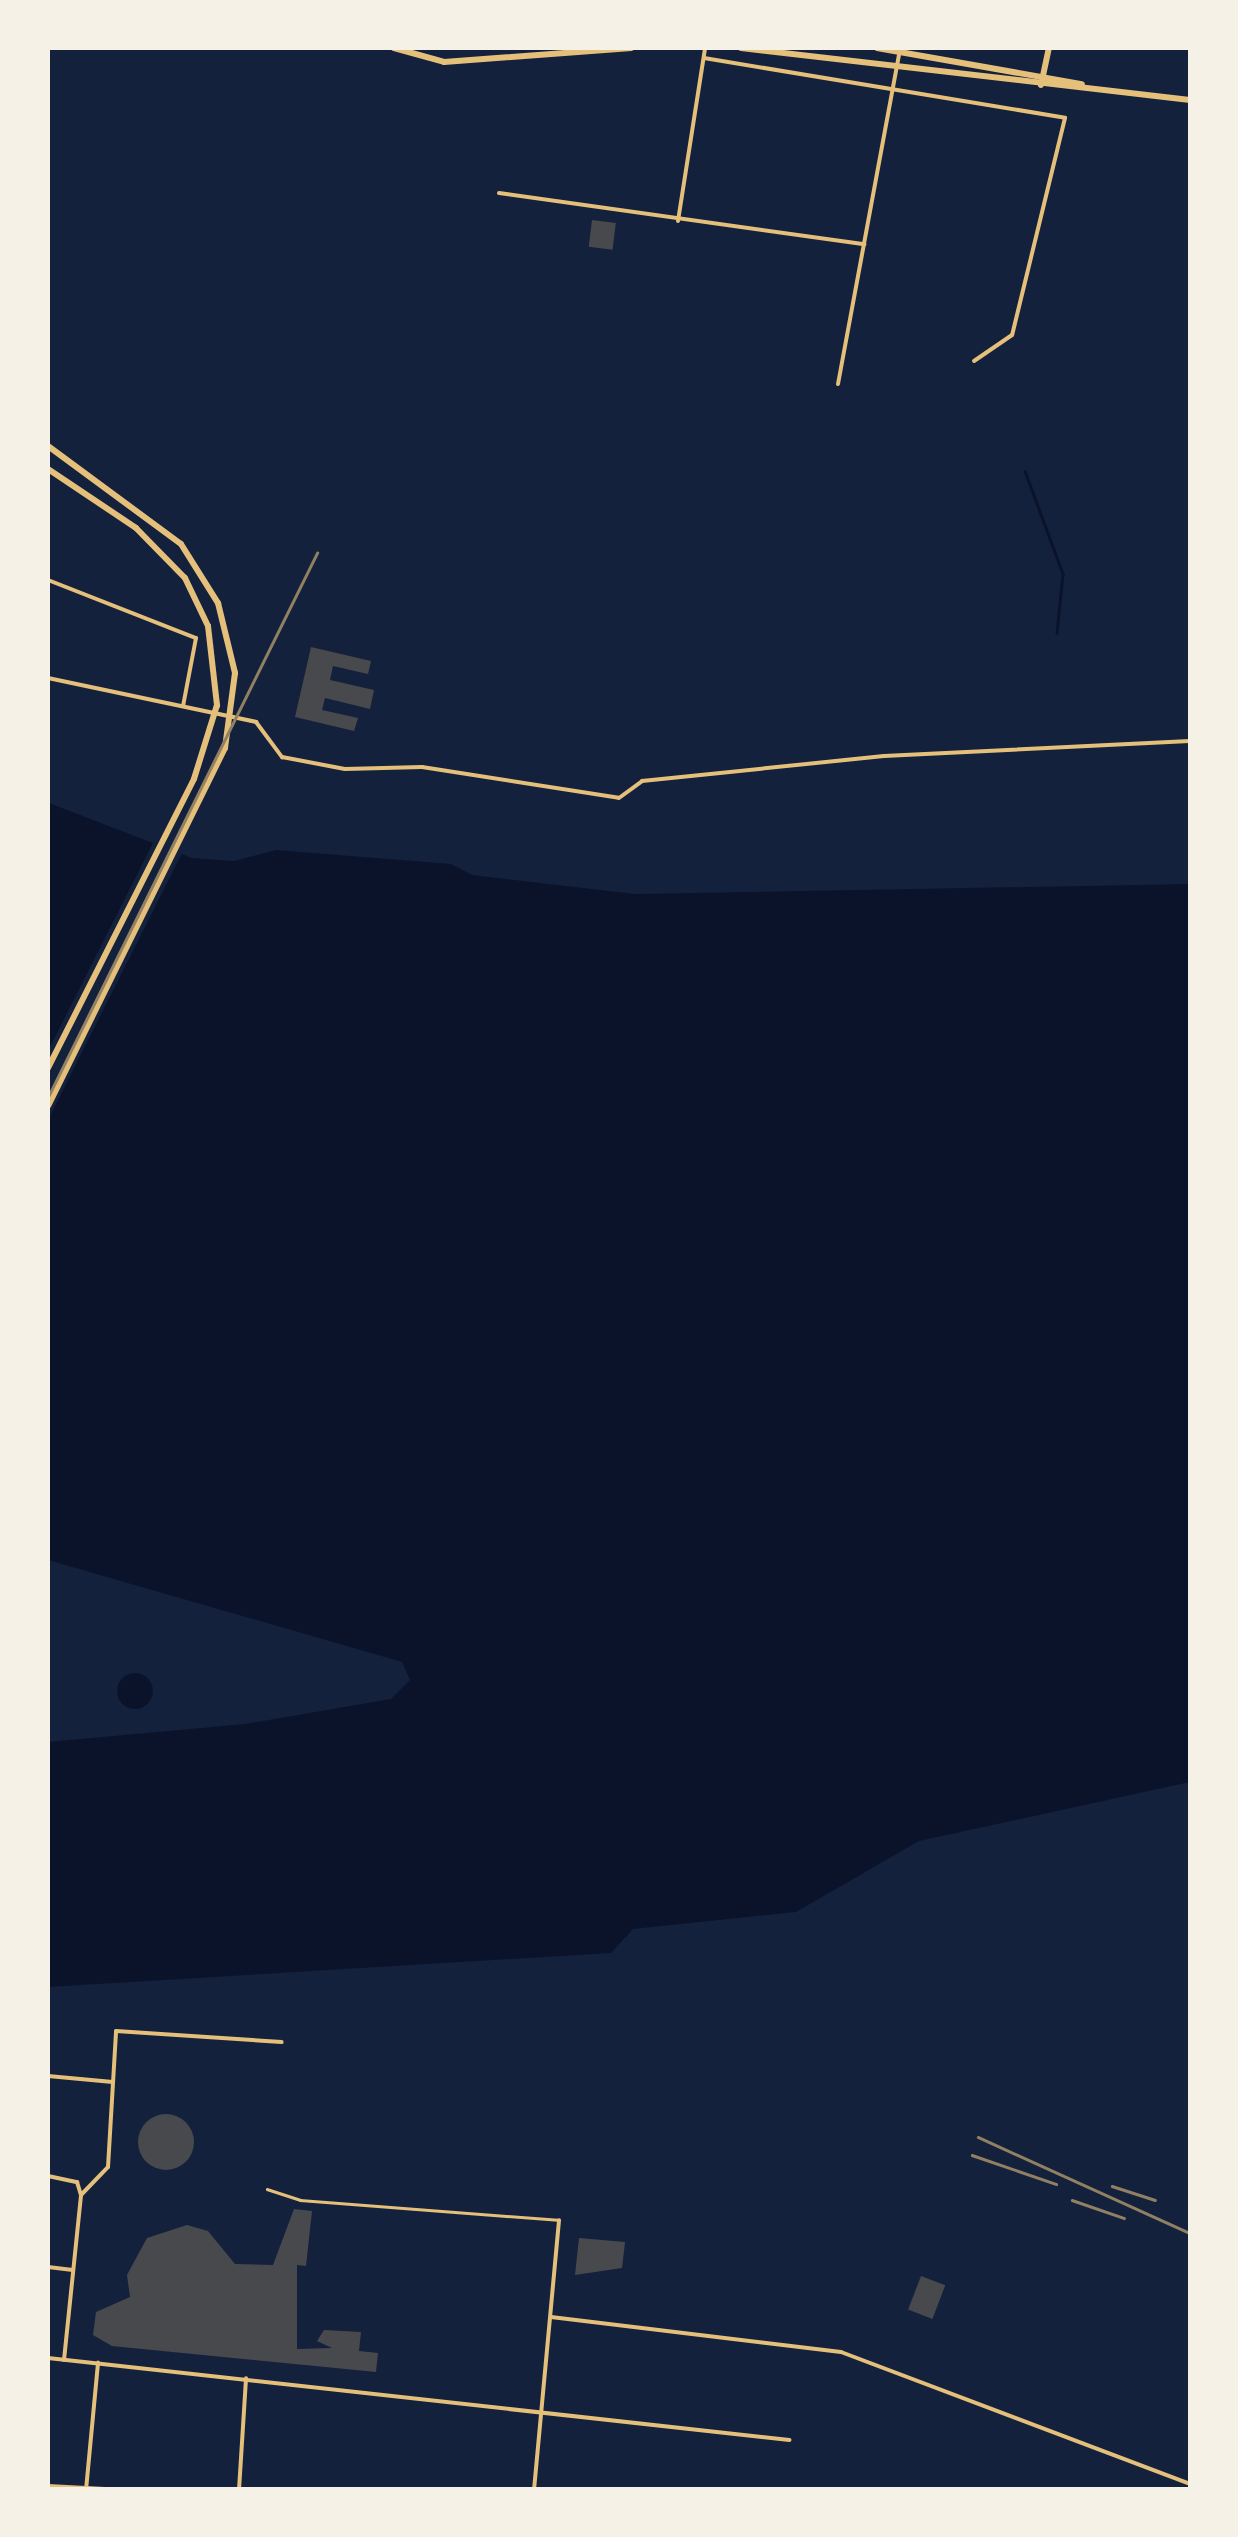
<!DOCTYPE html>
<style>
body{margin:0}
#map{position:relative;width:1238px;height:2537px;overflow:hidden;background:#14213d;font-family:Lato,sans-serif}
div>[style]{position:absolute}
.water>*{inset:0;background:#0b132b}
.round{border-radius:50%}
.pier>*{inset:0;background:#14213d}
.stream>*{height:2.5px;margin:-1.25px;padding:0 1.25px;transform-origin:1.25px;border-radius:1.25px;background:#0b132b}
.building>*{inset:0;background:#48494c;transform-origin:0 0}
.service>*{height:2.5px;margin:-1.25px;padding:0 1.25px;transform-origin:1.25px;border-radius:1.25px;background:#e5c07b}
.minor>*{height:4px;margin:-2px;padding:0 2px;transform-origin:2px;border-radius:2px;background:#e5c07b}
.secondary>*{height:6px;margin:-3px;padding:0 3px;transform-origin:3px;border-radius:3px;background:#e5c07b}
.rail>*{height:2.5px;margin:-1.25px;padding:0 1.25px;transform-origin:1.25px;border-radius:1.25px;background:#918062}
span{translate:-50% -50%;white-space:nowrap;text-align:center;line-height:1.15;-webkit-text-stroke:8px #f6f1e7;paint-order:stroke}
.frame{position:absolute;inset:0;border:50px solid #f6f1e7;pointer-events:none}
</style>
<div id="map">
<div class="water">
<i style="clip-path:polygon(49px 803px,192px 858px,234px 861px,276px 850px,451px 864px,472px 875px,635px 894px,1190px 884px,1190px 1782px,919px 1841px,796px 1912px,633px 1929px,611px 1953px,48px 1987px,48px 1742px,245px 1724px,391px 1699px,410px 1680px,402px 1662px,48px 1560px)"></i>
<i class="round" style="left:117px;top:1673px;width:36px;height:36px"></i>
</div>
<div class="pier">
<i style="clip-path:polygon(153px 843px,183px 851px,48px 1120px,48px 1051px)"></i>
</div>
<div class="stream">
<i style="left:1025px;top:471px;width:110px;rotate:69.7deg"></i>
<i style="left:1063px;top:574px;width:59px;rotate:95.8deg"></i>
</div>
<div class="building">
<i style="left:592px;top:220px;width:24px;height:27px;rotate:7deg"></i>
<i style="clip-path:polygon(311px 647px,371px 661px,368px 674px,333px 666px,330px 680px,374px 690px,370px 709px,325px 698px,322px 710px,358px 718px,354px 731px,295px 717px)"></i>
<i class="round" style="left:138px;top:2114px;width:56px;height:56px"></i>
<i style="clip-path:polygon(294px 2209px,312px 2211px,306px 2266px,297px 2265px,297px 2349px,332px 2348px,317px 2341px,324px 2330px,361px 2332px,359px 2351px,378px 2353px,376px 2372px,112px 2346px,93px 2335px,96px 2312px,130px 2297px,127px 2275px,147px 2238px,187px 2225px,208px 2231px,235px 2264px,273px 2265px)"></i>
<i style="clip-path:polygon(579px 2238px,625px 2242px,622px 2268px,575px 2275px)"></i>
<i style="left:921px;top:2276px;width:26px;height:36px;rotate:21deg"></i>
</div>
<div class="service">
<i style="left:267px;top:2189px;width:35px;rotate:18deg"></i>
<i style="left:300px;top:2200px;width:258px;rotate:4.4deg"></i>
</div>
<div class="minor">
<i style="left:704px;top:58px;width:366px;rotate:9.4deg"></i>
<i style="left:1065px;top:118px;width:223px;rotate:103.7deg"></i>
<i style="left:1012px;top:335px;width:46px;rotate:145.6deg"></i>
<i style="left:499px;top:193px;width:369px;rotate:8deg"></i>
<i style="left:678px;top:221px;width:175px;rotate:-81.1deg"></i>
<i style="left:838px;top:384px;width:342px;rotate:-79.5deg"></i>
<i style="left:48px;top:580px;width:159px;rotate:21.4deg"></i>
<i style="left:196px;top:638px;width:69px;rotate:100.8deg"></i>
<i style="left:48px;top:678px;width:213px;rotate:11.9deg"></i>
<i style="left:256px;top:722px;width:44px;rotate:53.4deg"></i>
<i style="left:282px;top:757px;width:64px;rotate:10.8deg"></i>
<i style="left:345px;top:769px;width:77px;rotate:-1.5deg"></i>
<i style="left:422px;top:767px;width:199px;rotate:8.9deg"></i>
<i style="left:619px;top:798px;width:29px;rotate:-36deg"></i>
<i style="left:642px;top:781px;width:243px;rotate:-5.9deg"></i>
<i style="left:884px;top:756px;width:306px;rotate:-2.8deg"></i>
<i style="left:48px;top:2076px;width:65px;rotate:5.3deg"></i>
<i style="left:48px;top:2176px;width:30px;rotate:12deg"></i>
<i style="left:77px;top:2182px;width:14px;rotate:73deg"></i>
<i style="left:48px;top:2267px;width:25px;rotate:7deg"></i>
<i style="left:551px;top:2317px;width:292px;rotate:6.9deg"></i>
<i style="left:841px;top:2352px;width:373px;rotate:20.7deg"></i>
<i style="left:48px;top:2358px;width:746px;rotate:6.31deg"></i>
<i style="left:64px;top:2360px;width:166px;rotate:-84.1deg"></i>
<i style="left:81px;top:2195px;width:39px;rotate:-46deg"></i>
<i style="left:108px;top:2167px;width:136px;rotate:-86.6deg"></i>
<i style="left:116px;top:2031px;width:166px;rotate:3.8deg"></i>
<i style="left:48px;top:2486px;width:76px;rotate:3deg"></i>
<i style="left:86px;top:2490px;width:128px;rotate:-84.6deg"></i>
<i style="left:239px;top:2490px;width:112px;rotate:-86.4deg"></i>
<i style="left:534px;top:2490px;width:271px;rotate:-84.7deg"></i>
</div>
<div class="secondary">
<i style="left:394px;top:48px;width:52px;rotate:15.6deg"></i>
<i style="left:444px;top:62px;width:188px;rotate:-4.3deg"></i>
<i style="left:741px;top:48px;width:452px;rotate:6.6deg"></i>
<i style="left:877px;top:48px;width:208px;rotate:10deg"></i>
<i style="left:1041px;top:85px;width:38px;rotate:-78deg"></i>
<i style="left:48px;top:446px;width:165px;rotate:36.4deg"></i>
<i style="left:181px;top:544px;width:70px;rotate:57.9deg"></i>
<i style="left:218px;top:603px;width:72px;rotate:76.3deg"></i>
<i style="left:235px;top:673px;width:76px;rotate:97.6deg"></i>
<i style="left:225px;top:748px;width:399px;rotate:116.3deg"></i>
<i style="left:48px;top:469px;width:106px;rotate:33.8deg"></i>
<i style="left:136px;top:528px;width:70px;rotate:45.6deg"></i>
<i style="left:185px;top:578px;width:53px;rotate:64.4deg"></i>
<i style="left:208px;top:626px;width:80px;rotate:83.5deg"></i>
<i style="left:217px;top:705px;width:77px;rotate:107.3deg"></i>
<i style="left:194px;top:779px;width:324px;rotate:116.8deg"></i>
</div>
<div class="rail">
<i style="left:48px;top:1097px;width:607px;rotate:-63.69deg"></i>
<i style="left:978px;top:2137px;width:233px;rotate:24.4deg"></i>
<i style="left:972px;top:2155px;width:89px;rotate:19deg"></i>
<i style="left:1112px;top:2186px;width:45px;rotate:18deg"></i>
<i style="left:1072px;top:2200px;width:55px;rotate:19.1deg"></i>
</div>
<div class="frame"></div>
</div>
